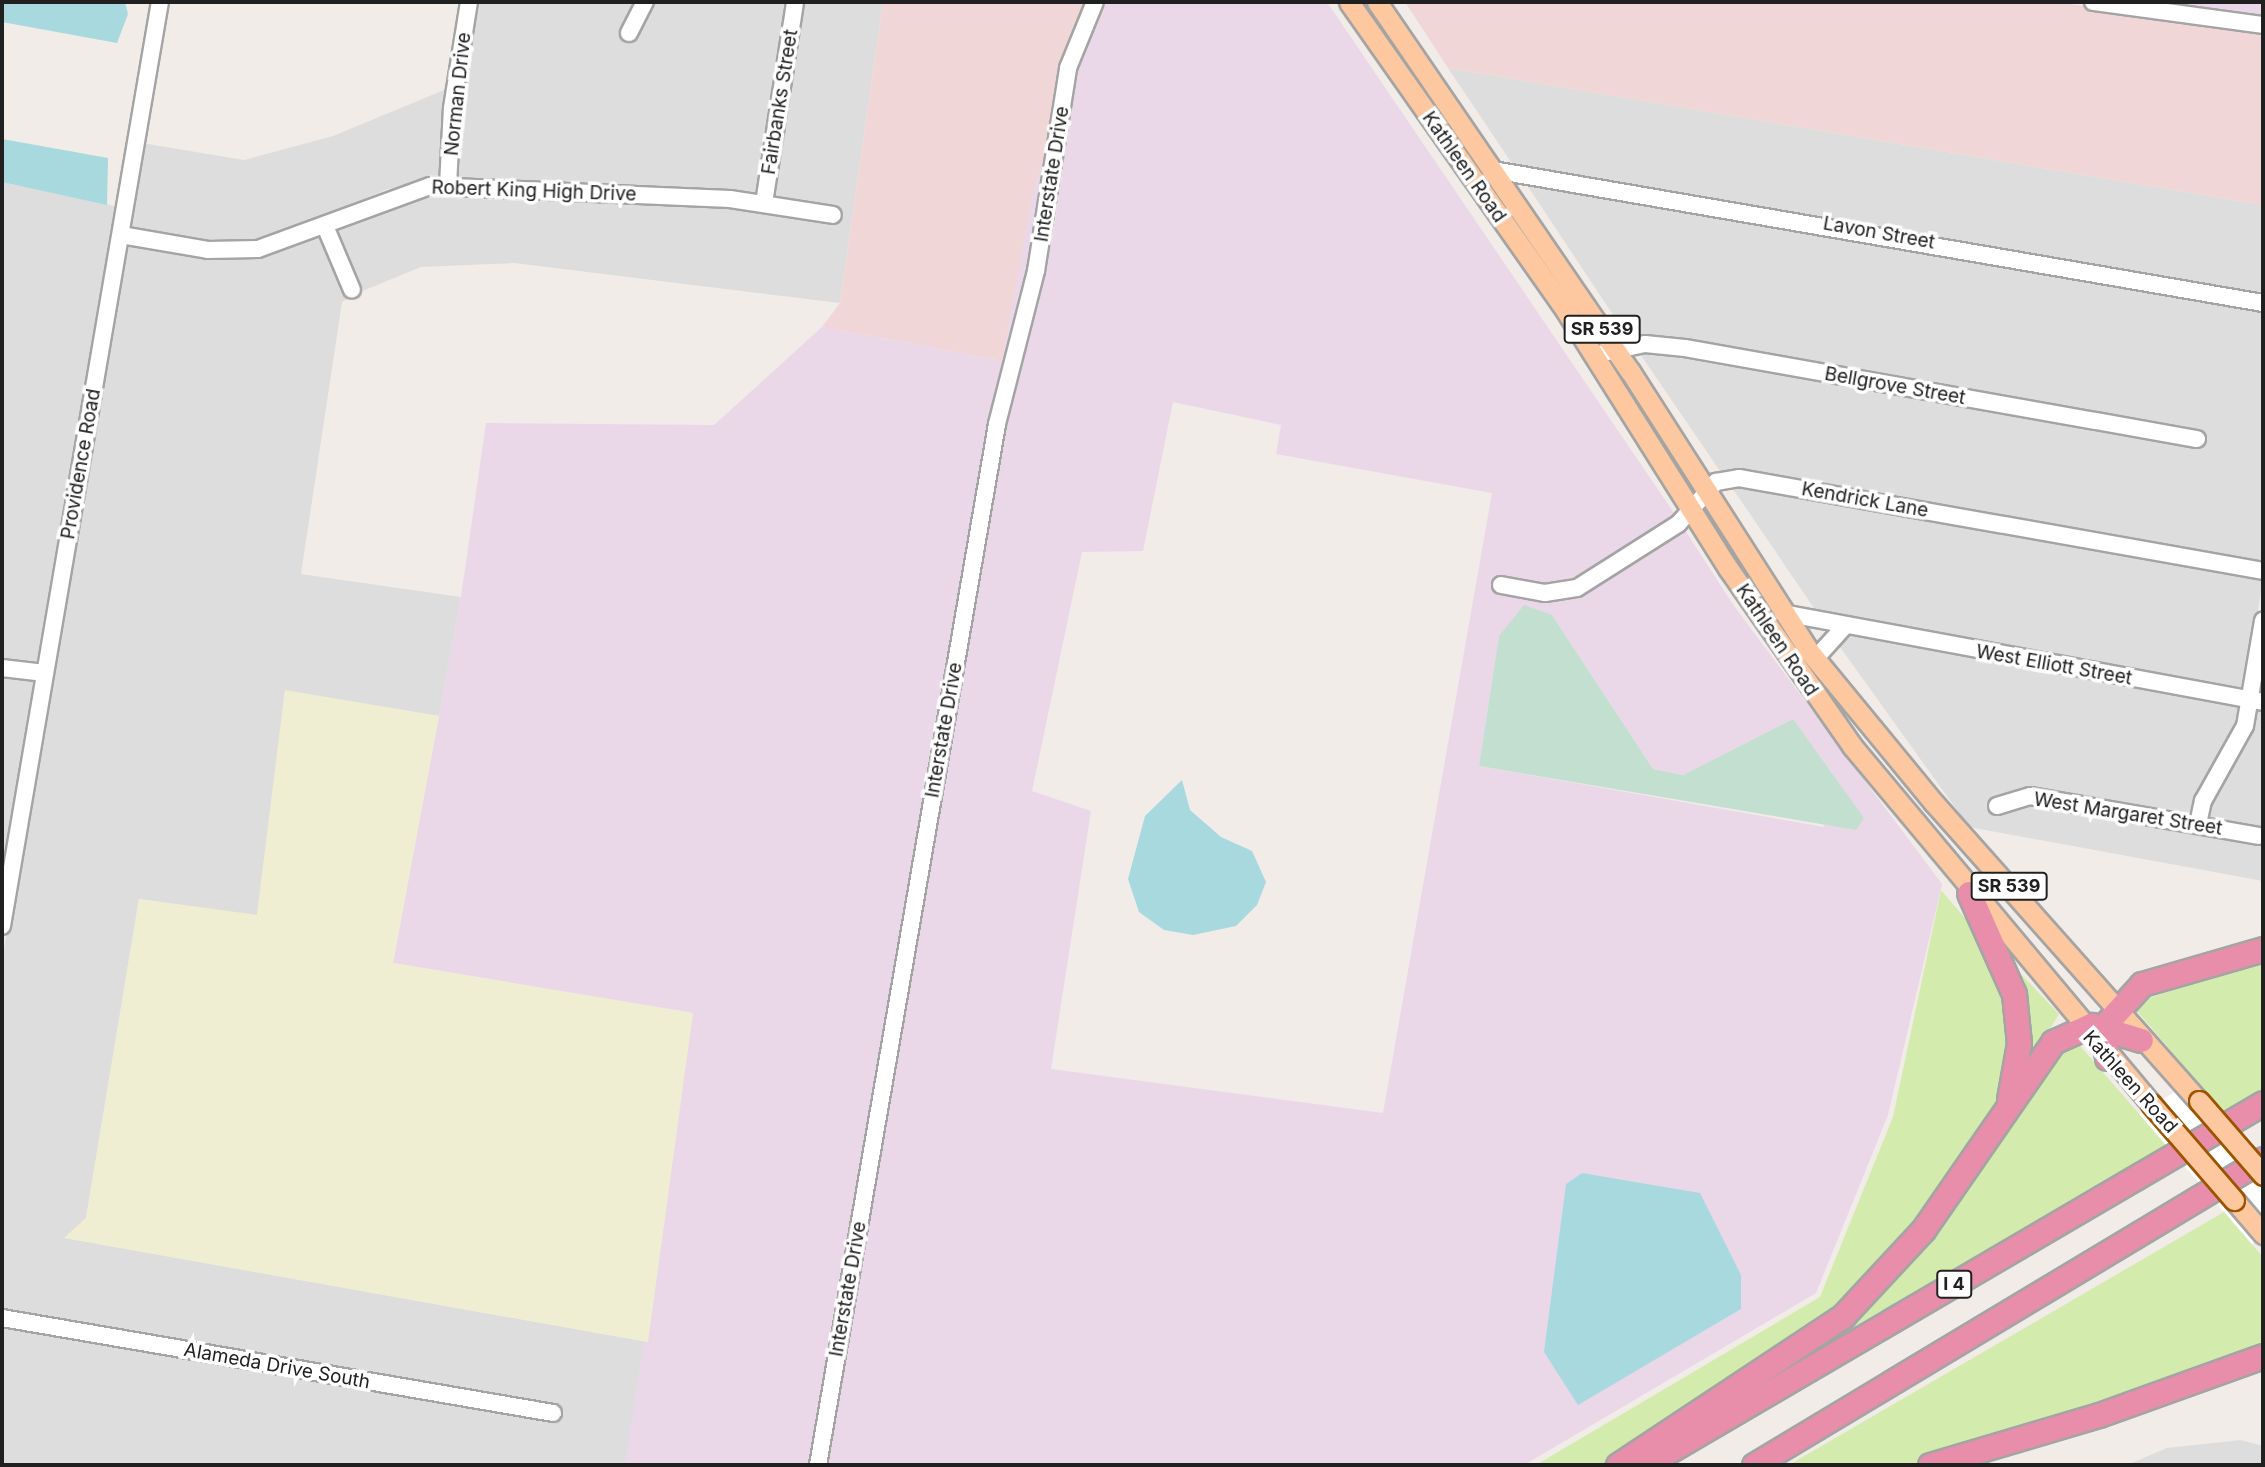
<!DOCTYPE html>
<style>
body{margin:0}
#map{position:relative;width:2265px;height:1467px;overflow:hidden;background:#f1ece7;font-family:Inter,sans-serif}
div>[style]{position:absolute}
.residential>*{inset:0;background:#dedddd}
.commercial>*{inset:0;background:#f1d6d8}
.industrial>*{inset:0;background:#ead8e9}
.farmland>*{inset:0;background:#efeed2}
.grass>*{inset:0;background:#d3ebac}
.wetland>*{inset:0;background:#c3dfcf}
.water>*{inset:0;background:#a7d9df}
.pier>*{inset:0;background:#fff}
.roads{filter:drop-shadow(2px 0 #a4a4a4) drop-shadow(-2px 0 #a4a4a4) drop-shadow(0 2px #a4a4a4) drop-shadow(0 -2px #a4a4a4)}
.minor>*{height:16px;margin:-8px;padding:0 8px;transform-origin:8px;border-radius:8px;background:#fff}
.major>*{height:19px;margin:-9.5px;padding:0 9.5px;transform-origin:9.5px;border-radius:9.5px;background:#fdc89f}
.highway>*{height:23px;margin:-11.5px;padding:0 11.5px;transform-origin:11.5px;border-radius:11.5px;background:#e88eab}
.bridges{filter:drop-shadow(2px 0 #9c5400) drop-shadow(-2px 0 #9c5400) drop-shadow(0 2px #9c5400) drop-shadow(0 -2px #9c5400)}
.major-bridge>*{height:19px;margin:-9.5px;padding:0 9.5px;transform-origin:9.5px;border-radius:9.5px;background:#fdc89f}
span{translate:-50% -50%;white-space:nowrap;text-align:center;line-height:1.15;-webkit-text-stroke:7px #fff;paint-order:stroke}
.shield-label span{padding:2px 5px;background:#fff;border:2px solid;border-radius:5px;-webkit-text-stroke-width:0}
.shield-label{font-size:18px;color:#202020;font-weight:700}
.street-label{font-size:19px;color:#202020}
.frame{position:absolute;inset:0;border:4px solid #202020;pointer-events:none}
</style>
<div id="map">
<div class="residential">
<i style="clip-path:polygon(475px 2px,639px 2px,621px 35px,630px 42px,651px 2px,789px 2px,759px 196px,455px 180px)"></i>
<i style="clip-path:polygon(801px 2px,883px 2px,840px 303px,514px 263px,421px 267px,360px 292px,333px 229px,430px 193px,690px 203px,838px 223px,840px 210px,770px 197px)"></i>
<i style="clip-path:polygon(1448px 68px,2263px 205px,2263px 296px,1513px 165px)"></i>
<i style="clip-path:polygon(449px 88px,443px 179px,388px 189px,257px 242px,209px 243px,128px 229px,142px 143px,244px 160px,333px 136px)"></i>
<i style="clip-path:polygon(1523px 179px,2263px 310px,2263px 564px,1722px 474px,1638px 351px,2201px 447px,2204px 434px,1629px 339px)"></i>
<i style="clip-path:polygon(2px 182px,119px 207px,40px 665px,2px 661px)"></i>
<i style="clip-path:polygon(322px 234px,349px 298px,342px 302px,301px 574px,461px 597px,439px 716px,285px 691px,257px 916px,139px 899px,86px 1218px,65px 1238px,648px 1342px,625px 1465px,2px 1465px,2px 1325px,558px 1421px,559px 1408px,2px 1312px,2px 961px,125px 243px,231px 258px)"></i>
<i style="clip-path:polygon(1739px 484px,2263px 578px,2245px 692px,1818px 614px,1731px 486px)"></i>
<i style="clip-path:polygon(1846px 633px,2242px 705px,2193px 817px,2029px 790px,1990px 802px,1992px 814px,2030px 803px,2263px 839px,2263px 881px,1969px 827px,1835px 640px)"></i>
<i style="clip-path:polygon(2px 674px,38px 678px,2px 891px)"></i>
<i style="clip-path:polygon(2254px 707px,2263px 709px,2263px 829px,2205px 819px)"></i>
<i style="clip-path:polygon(2241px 1440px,2263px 1446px,2263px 1465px,2127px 1465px,2167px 1448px)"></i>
</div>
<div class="commercial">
<i style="clip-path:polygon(883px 2px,1087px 2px,1063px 68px,1002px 361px,822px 327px,840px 303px)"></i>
<i style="clip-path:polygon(1405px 2px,2056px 2px,2263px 31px,2263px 205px,1448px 68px)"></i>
</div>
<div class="industrial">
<i style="clip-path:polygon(evenodd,1104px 2px,1327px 2px,1676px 516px,1575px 582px,1546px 586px,1497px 577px,1494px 590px,1544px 599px,1578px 595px,1683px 527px,1734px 606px,1942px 884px,1888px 1115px,1816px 1293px,1524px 1465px,824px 1465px,1010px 392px,1042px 272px,1074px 70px,1104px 2px,1173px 402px,1281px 425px,1276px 454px,1492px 493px,1383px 1113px,1051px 1069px,1091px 811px,1032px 791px,1082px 552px,1143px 551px,1173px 402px,1104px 2px,1552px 615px,1653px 769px,1683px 775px,1793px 719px,1824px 827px,1479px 766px,1499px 637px,1552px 615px)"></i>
<i style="clip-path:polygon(2131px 2px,2263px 2px,2263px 18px)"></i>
<i style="clip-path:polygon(1053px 125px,812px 1465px,625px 1465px,693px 1013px,393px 963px,461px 597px,486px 423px,714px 425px,822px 327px,1002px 361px,1032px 196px)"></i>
</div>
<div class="farmland">
<i style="clip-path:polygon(285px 690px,439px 716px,393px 963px,693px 1013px,648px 1342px,64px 1238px,86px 1218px,139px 899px,257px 915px)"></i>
</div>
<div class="grass">
<i style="clip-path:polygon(1941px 890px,1980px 936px,2011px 996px,2006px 1088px,1945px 1192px,1848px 1299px,1607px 1465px,1536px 1465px,1820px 1297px,1893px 1117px)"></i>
<i style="clip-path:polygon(2263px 961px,2263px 1090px,2224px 1113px,2131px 1004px)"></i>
<i style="clip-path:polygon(2016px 969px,2059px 1014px,2027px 1066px,2026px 1010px)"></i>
<i style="clip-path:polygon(2074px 1039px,2167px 1146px,1786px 1366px,1835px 1328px)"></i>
<i style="clip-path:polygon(2224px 1212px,2263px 1257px,2263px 1349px,1920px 1465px,1789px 1465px)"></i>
</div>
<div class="wetland">
<i style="clip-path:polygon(1524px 605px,1552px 615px,1653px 769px,1683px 775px,1793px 719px,1864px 818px,1856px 830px,1479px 766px,1499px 636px)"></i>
</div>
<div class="water">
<i style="clip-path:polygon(2px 2px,125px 2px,128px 14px,117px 43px,2px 22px)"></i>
<i style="clip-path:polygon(2px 139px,108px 158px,107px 205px,2px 182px)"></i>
<i style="clip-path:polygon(1182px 780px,1190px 810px,1221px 837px,1252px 851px,1266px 882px,1257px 905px,1236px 926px,1193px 935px,1164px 930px,1139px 912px,1128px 879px,1145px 816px)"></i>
<i style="clip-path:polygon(1582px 1173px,1700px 1193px,1741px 1275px,1741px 1309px,1578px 1405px,1544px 1352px,1566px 1184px)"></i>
</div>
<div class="pier">
<i style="clip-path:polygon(2195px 1079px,2263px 1158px,2263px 1237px,2252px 1244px,2139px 1114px)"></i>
</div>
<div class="roads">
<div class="minor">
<i style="left:2093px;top:2px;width:172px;rotate:7.7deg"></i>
<i style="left:629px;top:33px;width:35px;rotate:-63deg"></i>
<i style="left:1493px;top:170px;width:781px;rotate:9.8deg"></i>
<i style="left:448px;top:186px;width:78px;rotate:-87.1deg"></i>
<i style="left:452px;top:108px;width:107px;rotate:-80.9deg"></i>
<i style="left:764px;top:203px;width:203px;rotate:-81.2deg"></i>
<i style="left:325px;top:226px;width:69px;rotate:67.1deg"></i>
<i style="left:121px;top:235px;width:88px;rotate:9.8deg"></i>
<i style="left:208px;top:250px;width:50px;rotate:-1.1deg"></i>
<i style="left:258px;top:249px;width:183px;rotate:-20.1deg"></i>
<i style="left:430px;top:186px;width:300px;rotate:2.5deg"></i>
<i style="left:730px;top:199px;width:104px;rotate:8.8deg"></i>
<i style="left:1594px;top:355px;width:52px;rotate:-12.2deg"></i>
<i style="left:1645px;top:344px;width:40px;rotate:5.7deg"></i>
<i style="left:1685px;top:348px;width:520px;rotate:10.08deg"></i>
<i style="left:1501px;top:585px;width:45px;rotate:10.3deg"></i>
<i style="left:1545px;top:593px;width:32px;rotate:-9deg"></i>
<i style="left:1577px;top:588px;width:120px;rotate:-32.4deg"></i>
<i style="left:1678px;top:524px;width:57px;rotate:-47.9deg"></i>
<i style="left:1716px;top:482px;width:23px;rotate:-10deg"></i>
<i style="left:1739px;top:478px;width:532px;rotate:10.06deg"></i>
<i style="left:1783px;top:613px;width:488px;rotate:10.5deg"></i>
<i style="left:1815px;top:659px;width:45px;rotate:-47.7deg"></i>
<i style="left:2px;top:668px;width:43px;rotate:6.6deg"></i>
<i style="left:1997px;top:806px;width:34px;rotate:-17deg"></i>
<i style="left:2030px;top:796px;width:232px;rotate:9.9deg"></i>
<i style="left:2198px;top:824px;width:24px;rotate:-78deg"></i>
<i style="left:2203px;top:801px;width:86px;rotate:-60.8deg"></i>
<i style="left:2245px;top:726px;width:107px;rotate:-80.3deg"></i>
<i style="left:2px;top:926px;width:937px;rotate:-80.3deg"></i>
<i style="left:2px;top:1318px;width:559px;rotate:9.78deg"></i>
<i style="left:818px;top:1465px;width:1056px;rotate:-80.24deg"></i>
<i style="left:997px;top:424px;width:158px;rotate:-75.7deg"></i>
<i style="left:1036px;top:271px;width:206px;rotate:-81deg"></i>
<i style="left:1068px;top:68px;width:71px;rotate:-67.8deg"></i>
</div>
<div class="major">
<i style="left:1349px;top:2px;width:378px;rotate:54.9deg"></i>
<i style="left:1566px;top:311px;width:304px;rotate:57.8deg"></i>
<i style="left:1728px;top:568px;width:217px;rotate:55.1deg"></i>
<i style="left:1852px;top:746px;width:466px;rotate:50.1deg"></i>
<i style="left:1377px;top:2px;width:447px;rotate:55.6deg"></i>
<i style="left:1630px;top:371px;width:332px;rotate:57.4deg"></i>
<i style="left:1809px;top:651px;width:197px;rotate:50.6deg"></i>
<i style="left:1934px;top:803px;width:399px;rotate:48.4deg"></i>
<i style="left:2234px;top:1200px;width:45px;rotate:49.5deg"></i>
</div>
<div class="highway">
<i style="left:1969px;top:893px;width:111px;rotate:66deg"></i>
<i style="left:2014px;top:994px;width:49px;rotate:84.2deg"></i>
<i style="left:2019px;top:1043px;width:57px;rotate:100.1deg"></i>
<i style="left:2107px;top:1058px;width:31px;rotate:-97deg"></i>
<i style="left:2103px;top:1027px;width:58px;rotate:-47.8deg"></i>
<i style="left:2142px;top:984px;width:126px;rotate:-16.1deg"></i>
<i style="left:1618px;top:1465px;width:270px;rotate:-33.5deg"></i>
<i style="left:1843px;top:1316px;width:117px;rotate:-47.1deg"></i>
<i style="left:1923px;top:1230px;width:229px;rotate:-55.3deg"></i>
<i style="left:2053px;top:1042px;width:42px;rotate:-24.1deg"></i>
<i style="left:2091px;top:1025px;width:52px;rotate:16.7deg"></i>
<i style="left:1645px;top:1465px;width:716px;rotate:-30.36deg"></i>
<i style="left:1754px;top:1465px;width:594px;rotate:-31.01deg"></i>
<i style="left:1930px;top:1465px;width:176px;rotate:-16.5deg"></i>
<i style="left:2099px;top:1415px;width:174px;rotate:-19.8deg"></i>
</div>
</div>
<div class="bridges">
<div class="major-bridge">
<i style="left:2199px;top:1101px;width:98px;rotate:49.1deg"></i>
<i style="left:2151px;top:1104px;width:127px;rotate:49.2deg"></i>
</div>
</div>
<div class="shield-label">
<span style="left:1602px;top:329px">SR 539</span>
<span style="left:2009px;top:886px">SR 539</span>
<span style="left:1954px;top:1284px">I 4</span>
</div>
<div class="street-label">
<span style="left:458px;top:94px;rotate:-84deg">Norman Drive</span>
<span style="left:780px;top:102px;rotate:-81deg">Fairbanks Street</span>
<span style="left:1464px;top:167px;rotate:55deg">Kathleen Road</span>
<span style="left:1052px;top:174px;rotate:-81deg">Interstate Drive</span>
<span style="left:534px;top:191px;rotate:2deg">Robert King High Drive</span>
<span style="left:1879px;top:233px;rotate:10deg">Lavon Street</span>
<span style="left:1895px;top:386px;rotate:10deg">Bellgrove Street</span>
<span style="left:81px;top:464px;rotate:-80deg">Providence Road</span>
<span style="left:1865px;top:500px;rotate:10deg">Kendrick Lane</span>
<span style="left:1777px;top:640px;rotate:56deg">Kathleen Road</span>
<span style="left:2054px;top:665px;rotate:10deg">West Elliott Street</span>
<span style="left:944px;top:730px;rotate:-80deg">Interstate Drive</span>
<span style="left:2128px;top:814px;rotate:9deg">West Margaret Street</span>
<span style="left:2130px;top:1082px;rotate:48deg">Kathleen Road</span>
<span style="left:848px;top:1289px;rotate:-80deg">Interstate Drive</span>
<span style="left:277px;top:1366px;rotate:10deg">Alameda Drive South</span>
</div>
<div class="frame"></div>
</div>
